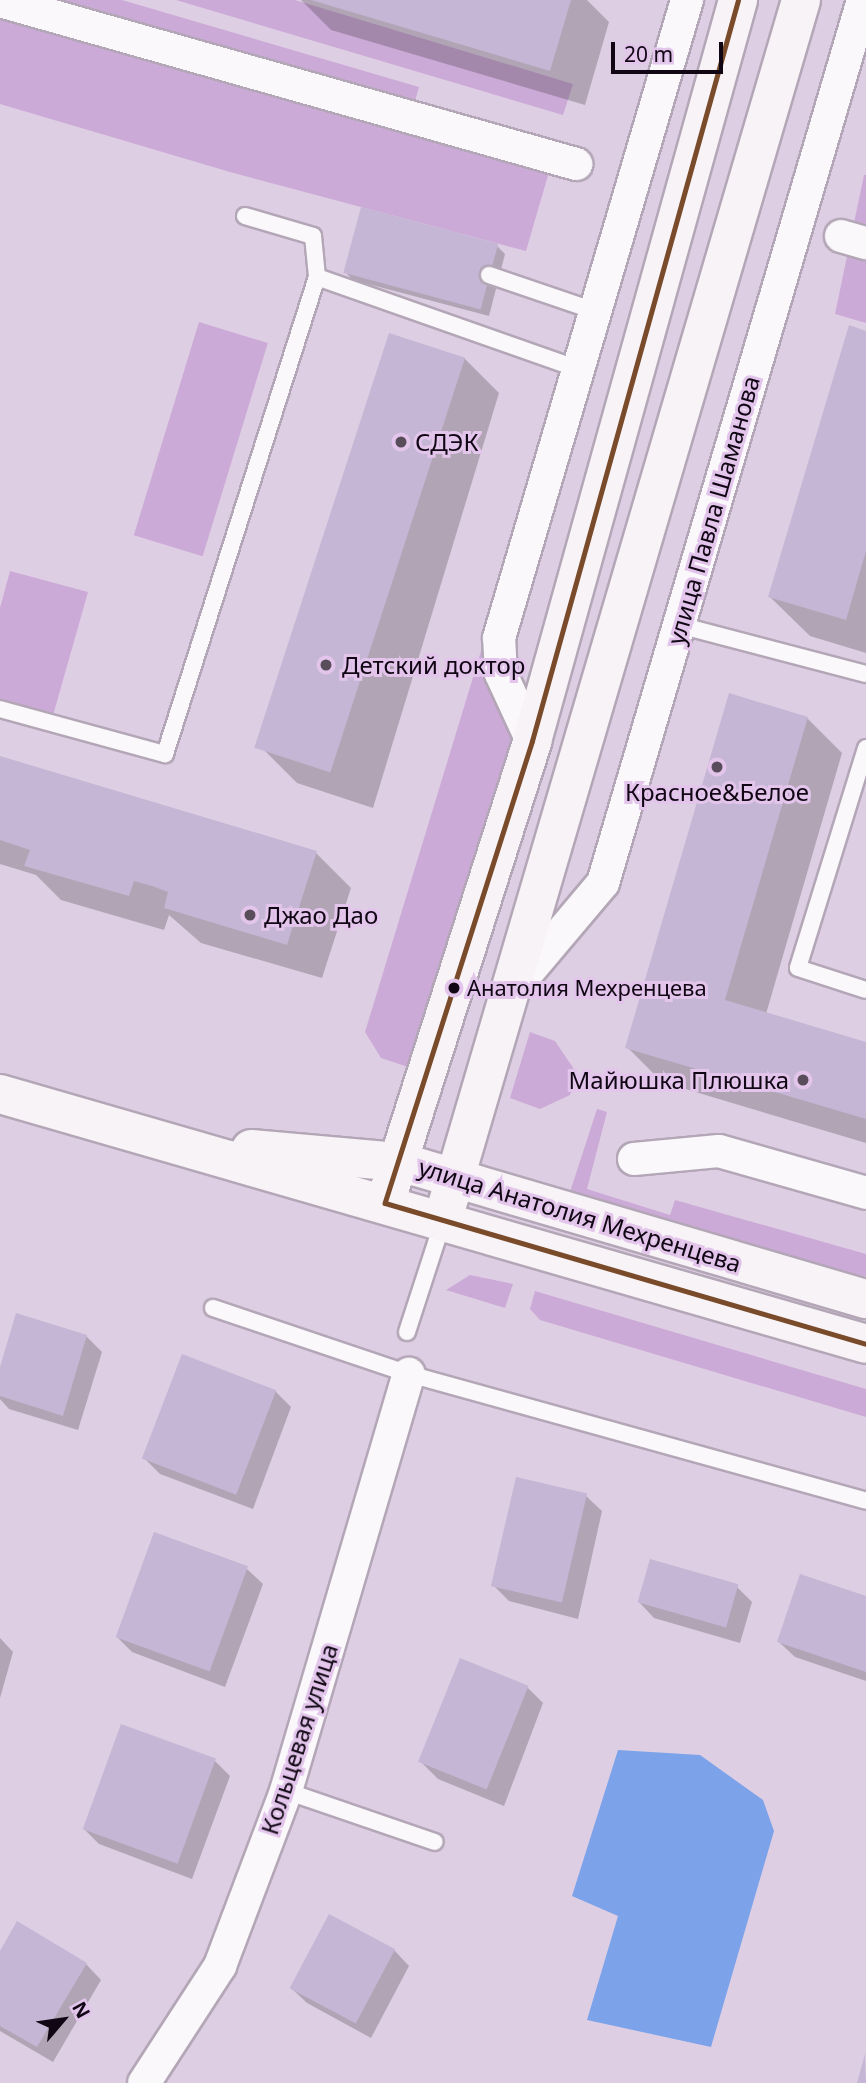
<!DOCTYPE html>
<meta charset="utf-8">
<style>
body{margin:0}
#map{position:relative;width:866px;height:2083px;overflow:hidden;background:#decee3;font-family:"Noto Sans",sans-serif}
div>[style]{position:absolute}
.green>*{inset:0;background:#ccaad7;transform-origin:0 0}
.water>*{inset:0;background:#7ca3e9}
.shadow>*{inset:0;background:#0003}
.building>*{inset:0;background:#c4b6d4;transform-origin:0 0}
.roads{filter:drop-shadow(2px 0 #b3a6b6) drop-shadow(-2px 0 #b3a6b6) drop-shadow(0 2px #b3a6b6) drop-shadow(0 -2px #b3a6b6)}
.lane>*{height:16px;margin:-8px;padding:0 8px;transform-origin:8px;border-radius:8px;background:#faf8fb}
.street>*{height:32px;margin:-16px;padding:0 16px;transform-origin:16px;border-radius:16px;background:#faf8fb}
.secondary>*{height:38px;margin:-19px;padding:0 19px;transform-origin:19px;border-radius:19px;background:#f8f3f7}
.bus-1>*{height:5px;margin:-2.5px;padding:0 2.5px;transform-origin:2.5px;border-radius:2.5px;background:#7a4b2a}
.dots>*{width:19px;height:19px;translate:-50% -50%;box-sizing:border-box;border:4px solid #e3c5ec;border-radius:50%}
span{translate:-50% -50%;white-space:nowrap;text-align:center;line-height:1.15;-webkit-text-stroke:6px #e3c5ec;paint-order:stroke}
.bus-label{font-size:22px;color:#110714}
.left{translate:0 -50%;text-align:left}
.poi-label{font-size:24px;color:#110714}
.right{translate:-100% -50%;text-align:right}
.street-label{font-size:24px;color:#110714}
.north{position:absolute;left:28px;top:1985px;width:70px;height:70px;-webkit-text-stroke:5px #e3c5ec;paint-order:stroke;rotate:61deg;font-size:19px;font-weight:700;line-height:28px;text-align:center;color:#110714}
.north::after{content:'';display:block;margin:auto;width:24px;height:32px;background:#110714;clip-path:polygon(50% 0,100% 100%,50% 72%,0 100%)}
.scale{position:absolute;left:611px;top:42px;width:112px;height:32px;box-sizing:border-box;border:4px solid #110714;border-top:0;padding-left:9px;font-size:21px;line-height:24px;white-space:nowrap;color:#110714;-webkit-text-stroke:5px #e3c5ec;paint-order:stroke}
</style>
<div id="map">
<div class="green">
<i style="clip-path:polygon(40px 0,122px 0,419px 87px,413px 108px)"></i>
<i style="clip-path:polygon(176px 0,295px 0,573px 84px,563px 115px)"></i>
<i style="clip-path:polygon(0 11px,549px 172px,526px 251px,230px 172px,0 104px)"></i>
<i style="clip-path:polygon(864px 175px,866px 175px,866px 323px,835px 314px)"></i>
<i style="left:199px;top:322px;width:72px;height:223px;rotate:17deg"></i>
<i style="clip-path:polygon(10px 571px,88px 592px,52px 719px,0 704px,0 608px)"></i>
<i style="clip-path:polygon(485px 638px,512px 732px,511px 748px,414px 1069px,381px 1058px,365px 1032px)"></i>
<i style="clip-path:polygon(530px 1032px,555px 1041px,578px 1075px,570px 1095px,540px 1109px,510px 1098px)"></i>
<i style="clip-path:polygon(597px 1109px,607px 1112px,587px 1189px,670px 1215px,675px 1200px,866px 1254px,866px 1276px,806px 1271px,568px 1198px)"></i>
<i style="clip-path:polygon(470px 1275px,513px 1284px,505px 1308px,446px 1290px)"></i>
<i style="clip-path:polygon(535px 1291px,866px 1389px,866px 1417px,540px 1320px,530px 1309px)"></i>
</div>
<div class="water">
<i style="clip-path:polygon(618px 1750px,700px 1755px,763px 1800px,774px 1831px,711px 2047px,587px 2020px,618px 1916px,572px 1896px)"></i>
</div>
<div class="shadow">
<i style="clip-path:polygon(301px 0,587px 0,609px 22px,585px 105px,331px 30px)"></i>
<i style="clip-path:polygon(497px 246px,505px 254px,489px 316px,353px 280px,346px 273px)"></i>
<i style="clip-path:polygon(866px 332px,866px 653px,810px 636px,770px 597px)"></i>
<i style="clip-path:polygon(464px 358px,499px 393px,373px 808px,297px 783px,262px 748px)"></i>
<i style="clip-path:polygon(807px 718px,842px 753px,766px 1014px,866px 1043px,866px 1143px,662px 1082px,627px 1047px)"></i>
<i style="clip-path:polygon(0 757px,316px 853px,351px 888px,322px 978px,201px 943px,169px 915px,164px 930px,61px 900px,36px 875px,0 864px)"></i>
<i style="clip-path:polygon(86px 1336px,102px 1352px,78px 1430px,9px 1409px,0 1399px,0 1373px)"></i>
<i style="clip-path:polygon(275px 1391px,291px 1407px,253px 1509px,160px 1474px,145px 1459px)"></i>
<i style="clip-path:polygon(586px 1496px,602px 1511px,578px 1619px,509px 1601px,494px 1586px)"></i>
<i style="clip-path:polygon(247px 1569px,263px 1584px,225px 1687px,132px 1652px,116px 1636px)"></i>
<i style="clip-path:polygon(737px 1587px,752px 1602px,740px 1643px,654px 1618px,639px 1602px)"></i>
<i style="clip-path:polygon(866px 1598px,866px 1681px,795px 1657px,779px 1642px)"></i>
<i style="clip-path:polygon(0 1638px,13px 1652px,0 1698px)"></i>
<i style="clip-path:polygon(527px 1687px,543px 1703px,504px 1806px,438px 1779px,422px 1763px)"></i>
<i style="clip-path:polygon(215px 1761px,230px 1776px,192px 1879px,99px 1844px,84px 1829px)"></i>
<i style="clip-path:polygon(394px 1950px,409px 1966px,371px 2038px,307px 2003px,291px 1988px)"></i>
<i style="clip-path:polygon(0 1954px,86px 1964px,101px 1980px,53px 2062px,0 2031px)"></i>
</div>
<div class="building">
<i style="clip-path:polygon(311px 0,571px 0,550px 71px)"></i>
<i style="left:361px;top:207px;width:142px;height:68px;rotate:15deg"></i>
<i style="clip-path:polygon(849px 325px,866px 331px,866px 551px,846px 620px,768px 597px)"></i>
<i style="left:389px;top:333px;width:80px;height:436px;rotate:18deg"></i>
<i style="clip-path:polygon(729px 693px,808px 717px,725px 1000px,866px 1042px,866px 1119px,625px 1048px)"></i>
<i style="clip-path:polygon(0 756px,317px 851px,287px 945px,164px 908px,168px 892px,152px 886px,134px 881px,129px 896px,24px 866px,30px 850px,0 840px)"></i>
<i style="clip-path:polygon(16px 1313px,87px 1335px,63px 1416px,0 1396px,0 1367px)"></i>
<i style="left:182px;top:1354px;width:101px;height:112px;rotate:21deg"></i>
<i style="left:516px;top:1477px;width:73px;height:112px;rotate:13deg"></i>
<i style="left:154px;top:1532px;width:100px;height:112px;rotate:20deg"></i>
<i style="left:650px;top:1559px;width:92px;height:45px;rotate:16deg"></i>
<i style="clip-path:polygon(800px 1574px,866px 1596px,866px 1672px,777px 1642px)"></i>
<i style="left:460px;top:1658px;width:74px;height:112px;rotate:22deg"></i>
<i style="left:121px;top:1724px;width:101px;height:112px;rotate:20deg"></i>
<i style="left:329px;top:1914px;width:75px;height:84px;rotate:28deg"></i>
<i style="clip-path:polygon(17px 1921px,87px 1963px,37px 2047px,0 2026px,0 1951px)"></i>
<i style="clip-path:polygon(865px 2054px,866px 2083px,857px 2083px)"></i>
</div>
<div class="roads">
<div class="lane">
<i style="left:245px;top:216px;width:71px;rotate:16.4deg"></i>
<i style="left:313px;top:236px;width:41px;rotate:84.4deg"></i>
<i style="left:489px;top:275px;width:112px;rotate:18.8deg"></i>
<i style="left:679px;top:625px;width:193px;rotate:14.7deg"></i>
<i style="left:0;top:709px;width:171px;rotate:15.3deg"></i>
<i style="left:165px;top:754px;width:501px;rotate:-72.33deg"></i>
<i style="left:317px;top:277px;width:277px;rotate:19.4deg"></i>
<i style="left:866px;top:748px;width:230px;rotate:107.2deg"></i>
<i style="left:798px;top:968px;width:71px;rotate:17.9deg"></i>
<i style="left:213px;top:1308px;width:207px;rotate:18.6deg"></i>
<i style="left:409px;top:1374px;width:474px;rotate:15.5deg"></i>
<i style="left:407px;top:1332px;width:117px;rotate:-72deg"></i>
<i style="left:286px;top:1791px;width:157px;rotate:18.9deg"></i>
</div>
<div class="street">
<i style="left:0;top:1px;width:599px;rotate:15.8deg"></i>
<i style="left:841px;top:236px;width:26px;rotate:16deg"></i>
<i style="left:532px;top:741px;width:74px;rotate:-114.8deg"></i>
<i style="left:501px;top:674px;width:36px;rotate:-93deg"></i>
<i style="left:499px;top:638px;width:665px;rotate:-73.58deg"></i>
<i style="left:512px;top:991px;width:141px;rotate:-49.9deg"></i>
<i style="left:603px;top:883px;width:920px;rotate:-73.59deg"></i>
<i style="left:634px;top:1159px;width:85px;rotate:-5.4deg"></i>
<i style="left:719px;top:1151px;width:153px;rotate:15.9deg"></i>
<i style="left:144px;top:2083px;width:140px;rotate:-57deg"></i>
<i style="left:220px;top:1966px;width:187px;rotate:-69.3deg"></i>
<i style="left:286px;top:1791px;width:435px;rotate:-73.6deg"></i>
</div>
<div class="secondary">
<i style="left:0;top:1094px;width:901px;rotate:16.1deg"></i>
<i style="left:251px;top:1149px;width:150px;rotate:5deg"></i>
<i style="left:400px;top:1162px;width:486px;rotate:16.4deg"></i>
<i style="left:385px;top:1203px;width:485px;rotate:-72.3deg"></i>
<i style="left:532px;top:741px;width:769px;rotate:-74.46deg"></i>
<i style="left:443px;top:1219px;width:1270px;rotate:-73.63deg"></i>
</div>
</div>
<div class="bus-1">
<i style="left:738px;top:0;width:769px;rotate:105.54deg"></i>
<i style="left:532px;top:741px;width:485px;rotate:107.7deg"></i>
<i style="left:385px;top:1203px;width:501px;rotate:16.34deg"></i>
</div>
<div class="dots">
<i style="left:401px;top:442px;background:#594d5c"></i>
<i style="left:326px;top:665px;background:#594d5c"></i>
<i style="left:717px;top:767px;background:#594d5c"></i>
<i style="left:250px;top:915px;background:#594d5c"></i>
<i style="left:454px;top:988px;background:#110714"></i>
<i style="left:803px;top:1080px;background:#594d5c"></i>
</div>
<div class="bus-label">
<span class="left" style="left:467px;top:988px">Анатолия Мехренцева</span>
</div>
<div class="poi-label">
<span class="left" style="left:415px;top:442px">СДЭК</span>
<span class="left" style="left:342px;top:665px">Детский доктор</span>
<span style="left:717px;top:792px">Красное&amp;Белое</span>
<span class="left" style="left:264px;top:915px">Джао Дао</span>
<span class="right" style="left:789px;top:1080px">Майюшка Плюшка</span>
</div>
<div class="street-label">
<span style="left:713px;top:510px;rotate:-74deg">улица Павла Шаманова</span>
<span style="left:580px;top:1215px;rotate:17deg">улица Анатолия Мехренцева</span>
<span style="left:299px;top:1739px;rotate:-72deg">Кольцевая улица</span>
</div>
<div class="north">N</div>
<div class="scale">20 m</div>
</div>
